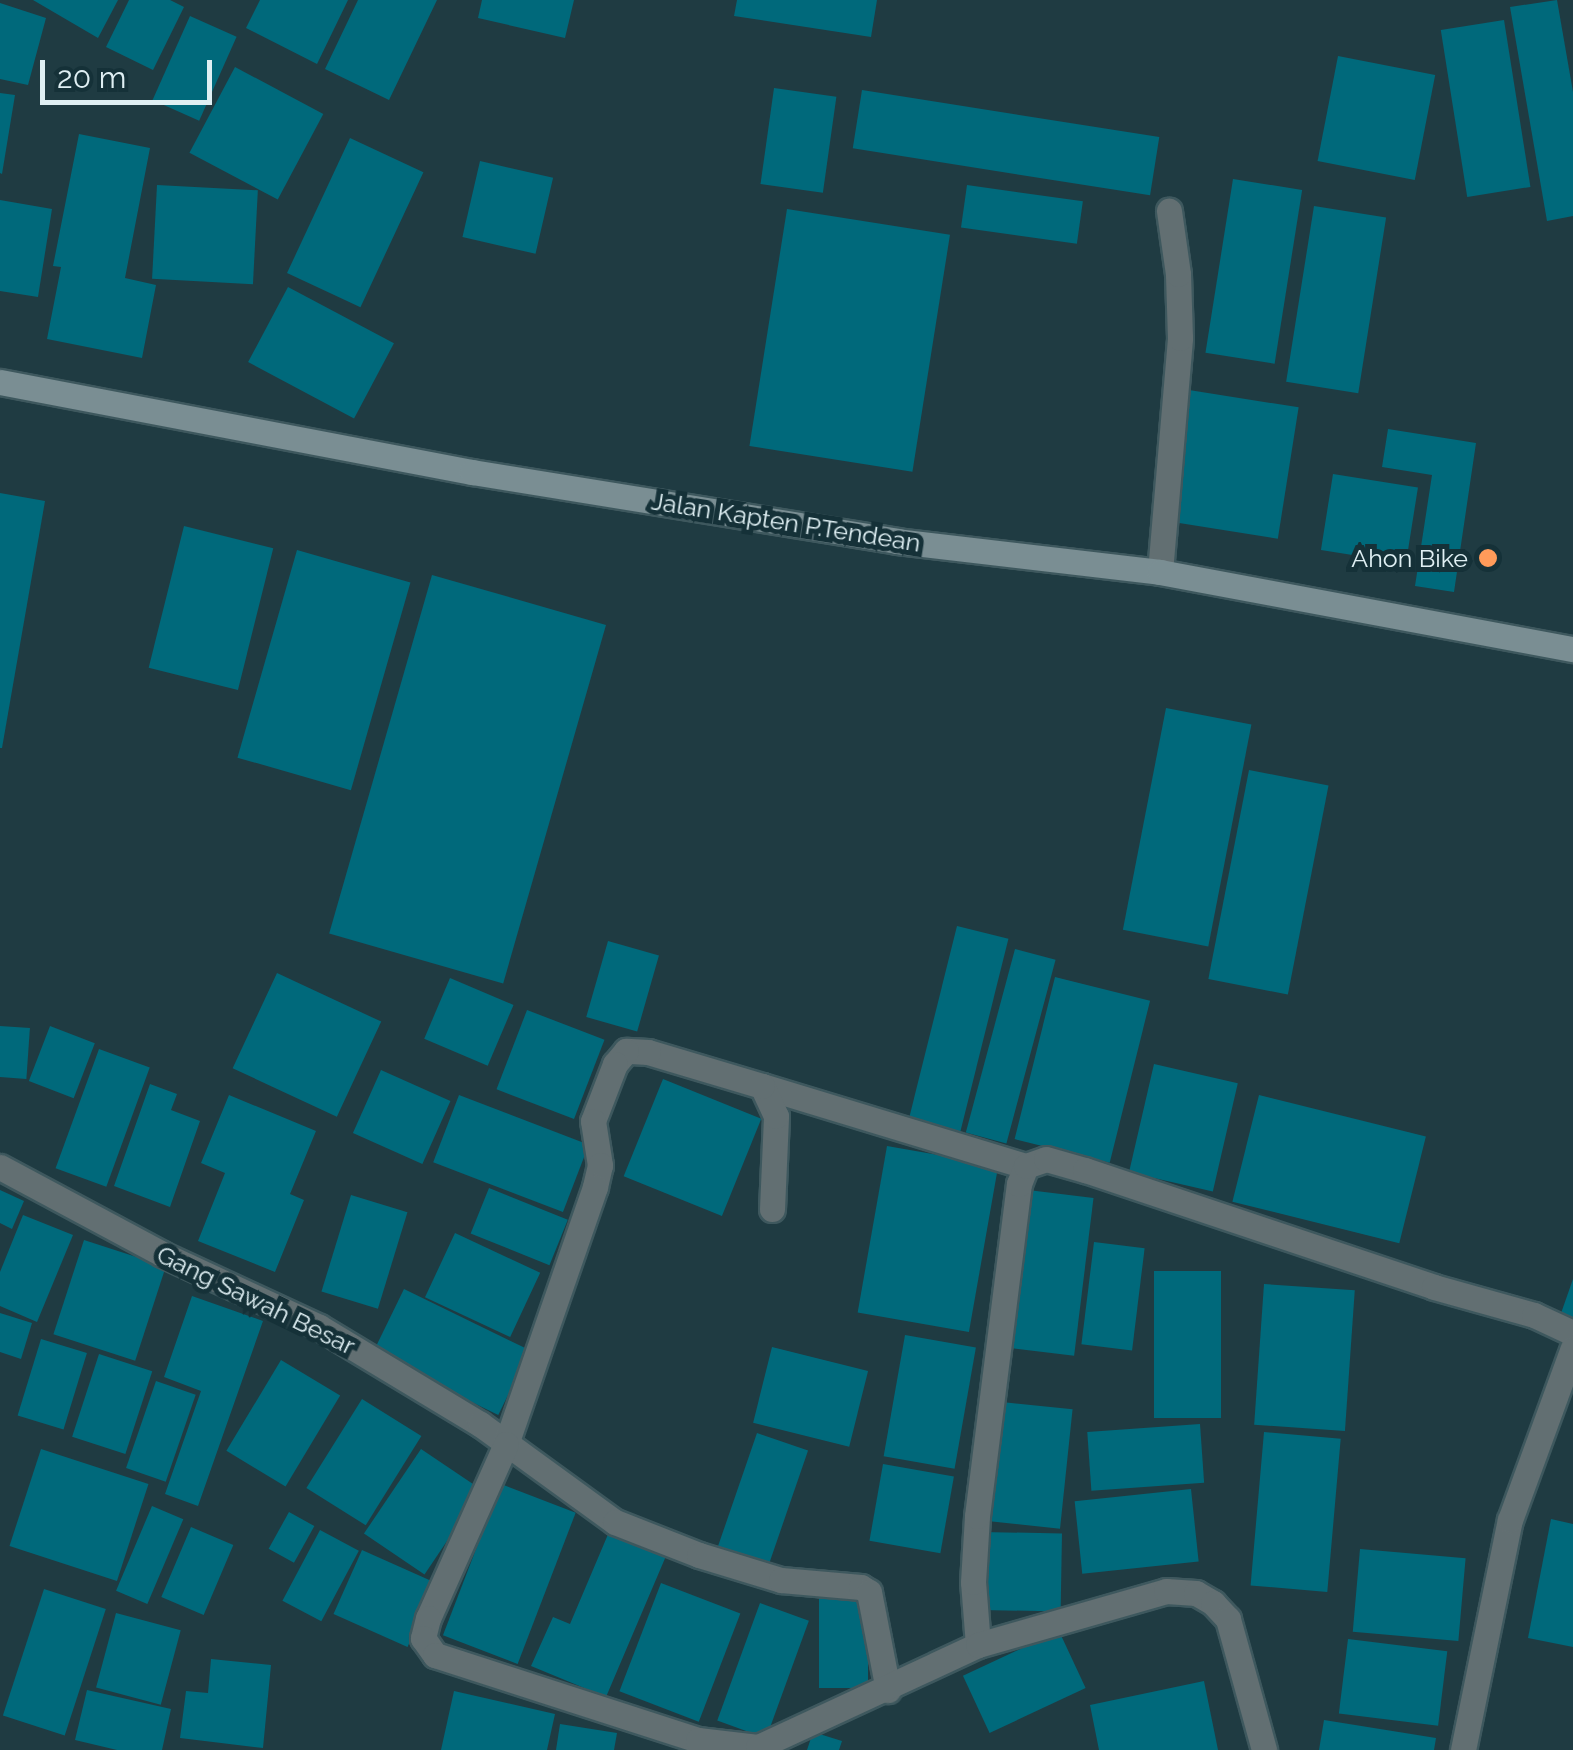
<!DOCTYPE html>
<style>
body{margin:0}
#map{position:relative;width:1573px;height:1750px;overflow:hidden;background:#1f3b42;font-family:Raleway,sans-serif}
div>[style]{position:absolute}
.building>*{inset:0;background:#00697b;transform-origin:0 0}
.roads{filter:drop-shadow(2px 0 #3e585e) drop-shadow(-2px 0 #3e585e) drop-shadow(0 2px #3e585e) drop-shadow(0 -2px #3e585e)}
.lane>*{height:25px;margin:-12.5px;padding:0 12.5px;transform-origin:12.5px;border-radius:12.5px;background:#626f72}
.street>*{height:25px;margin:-12.5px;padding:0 12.5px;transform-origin:12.5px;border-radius:12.5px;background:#626f72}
.secondary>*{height:25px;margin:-12.5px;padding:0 12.5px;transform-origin:12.5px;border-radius:12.5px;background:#7a8e93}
.dots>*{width:28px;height:28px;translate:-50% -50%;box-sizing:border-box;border:5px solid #153138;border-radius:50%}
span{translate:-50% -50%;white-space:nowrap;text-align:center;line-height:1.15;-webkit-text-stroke:10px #153138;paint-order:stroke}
.street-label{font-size:25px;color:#dfeff3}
.poi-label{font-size:25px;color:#dfeff3}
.right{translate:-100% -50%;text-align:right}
.scale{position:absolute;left:40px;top:60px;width:172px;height:45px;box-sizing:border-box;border:5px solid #dfeff3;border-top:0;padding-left:12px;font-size:30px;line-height:35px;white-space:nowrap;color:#dfeff3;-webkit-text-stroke:8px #153138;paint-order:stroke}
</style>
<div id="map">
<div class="building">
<i style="clip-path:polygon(33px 0,118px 0,98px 38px)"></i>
<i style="clip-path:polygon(129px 0,170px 0,184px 7px,153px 70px,106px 47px)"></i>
<i style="clip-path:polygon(260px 0,348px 0,317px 64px,246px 28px)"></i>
<i style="clip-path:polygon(358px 0,437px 0,389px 100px,325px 69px)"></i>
<i style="clip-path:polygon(482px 0,574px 0,565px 38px,478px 18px)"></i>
<i style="clip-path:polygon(737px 0,877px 0,871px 37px,734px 16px)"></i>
<i style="clip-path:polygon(1557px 0,1573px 92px,1573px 216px,1547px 221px,1510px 7px)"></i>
<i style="clip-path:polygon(0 3px,46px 18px,28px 85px,0 79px)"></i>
<i style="left:190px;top:16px;width:51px;height:92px;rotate:24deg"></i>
<i style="left:1504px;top:20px;width:169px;height:64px;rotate:81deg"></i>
<i style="left:1338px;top:56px;width:99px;height:107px;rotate:11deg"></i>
<i style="left:235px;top:67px;width:100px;height:97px;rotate:28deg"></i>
<i style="left:774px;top:88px;width:63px;height:97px;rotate:8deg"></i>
<i style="left:862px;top:90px;width:301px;height:59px;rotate:9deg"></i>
<i style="clip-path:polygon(0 93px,15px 95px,2px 174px,0 173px)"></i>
<i style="clip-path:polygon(79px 134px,150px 148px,125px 278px,156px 285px,142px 358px,47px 339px,61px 267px,53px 266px)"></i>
<i style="left:350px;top:138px;width:81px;height:149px;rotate:25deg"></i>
<i style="left:480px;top:161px;width:75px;height:78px;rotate:13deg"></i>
<i style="left:1233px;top:179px;width:70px;height:176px;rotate:9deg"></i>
<i style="left:157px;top:185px;width:101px;height:94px;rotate:3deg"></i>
<i style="left:967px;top:185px;width:117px;height:43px;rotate:8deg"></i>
<i style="clip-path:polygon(0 200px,52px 209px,38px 297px,0 291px)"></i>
<i style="left:1314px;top:206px;width:73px;height:178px;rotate:9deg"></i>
<i style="left:787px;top:209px;width:165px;height:240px;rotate:9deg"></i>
<i style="left:288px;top:287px;width:120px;height:85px;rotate:28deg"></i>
<i style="left:1189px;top:390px;width:111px;height:133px;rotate:9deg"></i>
<i style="clip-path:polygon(1388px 429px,1476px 443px,1454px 592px,1415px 586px,1432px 475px,1382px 467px)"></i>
<i style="left:1333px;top:474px;width:86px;height:77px;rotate:9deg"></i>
<i style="clip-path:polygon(0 493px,45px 501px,2px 748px,0 748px)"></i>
<i style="left:184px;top:526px;width:92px;height:146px;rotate:14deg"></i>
<i style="left:297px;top:550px;width:118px;height:216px;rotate:16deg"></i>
<i style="left:432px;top:575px;width:181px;height:373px;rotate:16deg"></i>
<i style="left:1166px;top:708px;width:87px;height:226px;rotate:11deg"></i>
<i style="left:1249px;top:770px;width:81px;height:213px;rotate:11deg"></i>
<i style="left:957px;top:926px;width:53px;height:207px;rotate:14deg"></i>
<i style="left:608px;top:941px;width:53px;height:79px;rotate:16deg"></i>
<i style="left:1015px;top:949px;width:42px;height:190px;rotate:15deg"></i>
<i style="left:277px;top:973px;width:115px;height:105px;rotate:25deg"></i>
<i style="left:1055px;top:977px;width:98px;height:167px;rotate:14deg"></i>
<i style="left:450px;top:978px;width:69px;height:66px;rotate:23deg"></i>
<i style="left:527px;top:1010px;width:83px;height:85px;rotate:21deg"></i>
<i style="left:0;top:1026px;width:30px;height:51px;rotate:4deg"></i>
<i style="left:50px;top:1026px;width:48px;height:59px;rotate:21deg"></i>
<i style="left:99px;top:1049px;width:54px;height:127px;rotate:20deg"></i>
<i style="left:1154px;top:1064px;width:86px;height:111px;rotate:13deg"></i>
<i style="left:381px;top:1070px;width:76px;height:69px;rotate:24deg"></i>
<i style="left:663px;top:1079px;width:106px;height:105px;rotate:22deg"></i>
<i style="clip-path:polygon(150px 1084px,177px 1094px,171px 1110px,200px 1121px,170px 1207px,114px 1186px)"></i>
<i style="clip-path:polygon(229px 1095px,316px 1131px,290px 1194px,304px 1200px,275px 1272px,198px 1241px,225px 1173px,201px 1163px)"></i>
<i style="left:459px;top:1095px;width:139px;height:72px;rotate:21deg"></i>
<i style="left:1259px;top:1095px;width:172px;height:110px;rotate:14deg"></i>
<i style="left:887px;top:1146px;width:113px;height:169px;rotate:10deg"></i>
<i style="left:489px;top:1188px;width:85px;height:49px;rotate:22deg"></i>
<i style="clip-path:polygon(0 1190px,24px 1201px,12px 1229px,0 1223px)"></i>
<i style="left:1028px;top:1190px;width:66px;height:159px;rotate:7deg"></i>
<i style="left:351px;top:1195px;width:59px;height:101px;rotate:17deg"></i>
<i style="clip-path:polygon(23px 1215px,73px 1235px,37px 1322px,0 1306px,0 1272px)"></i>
<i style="left:455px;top:1233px;width:94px;height:71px;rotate:25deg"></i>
<i style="left:84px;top:1240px;width:86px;height:99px;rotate:18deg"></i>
<i style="left:1094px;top:1242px;width:51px;height:103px;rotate:7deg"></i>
<i style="left:1154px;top:1271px;width:67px;height:147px"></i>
<i style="clip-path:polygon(1573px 1279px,1573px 1324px,1559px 1319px)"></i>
<i style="left:1264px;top:1284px;width:91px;height:141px;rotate:4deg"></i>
<i style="left:404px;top:1289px;width:140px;height:72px;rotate:26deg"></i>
<i style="clip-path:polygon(192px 1296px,263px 1321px,198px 1506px,165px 1494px,201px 1391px,164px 1377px)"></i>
<i style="clip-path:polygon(0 1313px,32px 1323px,21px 1359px,0 1352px)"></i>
<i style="left:905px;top:1335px;width:72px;height:123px;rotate:10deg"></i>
<i style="left:41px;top:1339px;width:48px;height:80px;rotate:17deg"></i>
<i style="left:772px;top:1347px;width:99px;height:78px;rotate:14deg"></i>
<i style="left:99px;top:1354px;width:56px;height:87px;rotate:18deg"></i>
<i style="left:281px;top:1360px;width:69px;height:106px;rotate:31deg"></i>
<i style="left:156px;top:1381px;width:42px;height:92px;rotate:19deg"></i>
<i style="left:362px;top:1399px;width:70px;height:105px;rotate:32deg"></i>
<i style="left:993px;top:1401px;width:80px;height:120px;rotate:6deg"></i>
<i style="left:1200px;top:1424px;width:59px;height:113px;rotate:86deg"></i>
<i style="left:1264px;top:1432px;width:77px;height:154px;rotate:5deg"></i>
<i style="left:757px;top:1433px;width:54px;height:127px;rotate:19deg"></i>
<i style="left:41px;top:1449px;width:113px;height:102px;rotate:18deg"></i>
<i style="left:421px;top:1449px;width:73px;height:102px;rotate:34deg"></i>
<i style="left:883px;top:1464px;width:72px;height:78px;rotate:10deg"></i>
<i style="left:501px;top:1484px;width:80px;height:162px;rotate:21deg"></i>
<i style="left:1191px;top:1489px;width:73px;height:117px;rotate:84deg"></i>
<i style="left:152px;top:1506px;width:34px;height:92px;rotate:23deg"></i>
<i style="left:289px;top:1512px;width:29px;height:42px;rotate:29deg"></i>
<i style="clip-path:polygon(1551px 1519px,1573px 1524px,1573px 1647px,1528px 1638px)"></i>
<i style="left:191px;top:1527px;width:46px;height:76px;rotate:23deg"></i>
<i style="left:320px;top:1530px;width:44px;height:80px;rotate:28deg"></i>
<i style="clip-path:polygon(609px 1532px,666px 1556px,606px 1697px,531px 1666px,553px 1617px,570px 1624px)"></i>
<i style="left:982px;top:1532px;width:80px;height:78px;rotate:1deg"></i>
<i style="left:1360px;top:1549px;width:106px;height:83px;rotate:5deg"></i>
<i style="left:362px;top:1550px;width:81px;height:70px;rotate:24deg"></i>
<i style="left:661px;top:1583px;width:85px;height:116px;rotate:21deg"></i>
<i style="left:44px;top:1589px;width:65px;height:133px;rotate:18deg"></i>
<i style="left:819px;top:1597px;width:49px;height:91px"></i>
<i style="left:760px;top:1603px;width:52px;height:125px;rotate:20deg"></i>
<i style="left:116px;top:1613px;width:67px;height:77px;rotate:15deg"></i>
<i style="left:1059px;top:1631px;width:63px;height:106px;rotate:65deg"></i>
<i style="left:1348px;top:1639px;width:100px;height:75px;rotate:7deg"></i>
<i style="clip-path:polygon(211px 1659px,271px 1665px,263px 1748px,180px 1738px,186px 1691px,208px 1693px)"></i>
<i style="clip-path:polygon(1204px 1681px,1218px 1750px,1099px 1750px,1090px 1705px)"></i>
<i style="clip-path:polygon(87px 1690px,171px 1709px,162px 1750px,117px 1750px,75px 1740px)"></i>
<i style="clip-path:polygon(454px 1691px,555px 1714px,547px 1750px,441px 1750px)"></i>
<i style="clip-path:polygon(1324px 1720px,1436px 1738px,1434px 1750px,1319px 1750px)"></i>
<i style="clip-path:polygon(560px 1724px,617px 1733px,614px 1750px,556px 1750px)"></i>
<i style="clip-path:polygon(813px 1732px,842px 1741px,839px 1750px,807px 1750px)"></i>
</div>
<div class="roads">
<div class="lane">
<i style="left:762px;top:1086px;width:276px;rotate:16.9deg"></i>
<i style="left:978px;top:1645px;width:63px;rotate:-94.5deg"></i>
<i style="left:973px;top:1582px;width:66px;rotate:-86.5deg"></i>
<i style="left:977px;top:1516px;width:335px;rotate:-82.8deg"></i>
<i style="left:1019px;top:1184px;width:19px;rotate:-69deg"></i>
<i style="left:1026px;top:1166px;width:21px;rotate:-19deg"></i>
<i style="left:1046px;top:1159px;width:41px;rotate:15.8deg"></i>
<i style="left:1085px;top:1170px;width:368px;rotate:18.5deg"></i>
<i style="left:1434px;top:1287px;width:104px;rotate:15.6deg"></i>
<i style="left:1534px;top:1315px;width:43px;rotate:24.8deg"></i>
<i style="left:1463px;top:1750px;width:235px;rotate:-78.5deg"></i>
<i style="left:1510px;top:1520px;width:183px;rotate:-69.9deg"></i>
</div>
<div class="street">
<i style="left:1160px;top:572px;width:235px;rotate:-85.1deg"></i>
<i style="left:1180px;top:338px;width:64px;rotate:-91.8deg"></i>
<i style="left:1178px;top:274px;width:64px;rotate:-98.1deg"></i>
<i style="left:0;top:1167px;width:184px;rotate:28.2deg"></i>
<i style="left:162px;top:1254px;width:173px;rotate:24.9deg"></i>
<i style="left:319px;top:1327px;width:188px;rotate:31.1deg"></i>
<i style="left:480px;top:1424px;width:167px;rotate:36deg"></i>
<i style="left:615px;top:1522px;width:90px;rotate:21.4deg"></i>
<i style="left:699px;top:1555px;width:86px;rotate:17deg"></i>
<i style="left:781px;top:1580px;width:80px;rotate:5deg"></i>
<i style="left:861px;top:1587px;width:9px;rotate:32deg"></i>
<i style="left:869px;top:1592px;width:100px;rotate:79deg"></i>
<i style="left:772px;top:1209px;width:93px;rotate:-87.5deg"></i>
<i style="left:776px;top:1116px;width:33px;rotate:-115deg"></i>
<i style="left:762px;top:1086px;width:119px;rotate:-163.4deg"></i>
<i style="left:648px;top:1052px;width:22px;rotate:-177deg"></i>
<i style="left:626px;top:1051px;width:17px;rotate:130deg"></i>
<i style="left:615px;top:1064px;width:61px;rotate:111.1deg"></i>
<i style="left:593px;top:1121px;width:45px;rotate:81deg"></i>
<i style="left:600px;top:1165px;width:23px;rotate:103deg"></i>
<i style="left:595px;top:1187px;width:272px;rotate:109.1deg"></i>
<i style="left:506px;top:1444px;width:191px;rotate:114.1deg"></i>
<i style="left:428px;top:1618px;width:21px;rotate:104deg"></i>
<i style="left:423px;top:1638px;width:21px;rotate:55deg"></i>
<i style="left:435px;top:1655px;width:276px;rotate:17.9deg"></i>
<i style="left:698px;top:1740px;width:60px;rotate:6.7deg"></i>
<i style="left:758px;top:1747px;width:242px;rotate:-24.9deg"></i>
<i style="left:978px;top:1645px;width:196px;rotate:-16deg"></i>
<i style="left:1166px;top:1591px;width:30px;rotate:4deg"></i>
<i style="left:1196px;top:1593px;width:20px;rotate:30deg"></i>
<i style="left:1213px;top:1603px;width:22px;rotate:47deg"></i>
<i style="left:1228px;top:1619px;width:136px;rotate:74.6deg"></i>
</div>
<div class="secondary">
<i style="left:0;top:382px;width:481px;rotate:10.8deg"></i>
<i style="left:472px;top:472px;width:431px;rotate:9.2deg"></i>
<i style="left:897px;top:541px;width:265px;rotate:6.7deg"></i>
<i style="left:1160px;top:572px;width:420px;rotate:10.6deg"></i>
</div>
</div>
<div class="dots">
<i style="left:1488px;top:558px;background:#ff9b5a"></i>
</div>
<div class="street-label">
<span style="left:786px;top:522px;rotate:9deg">Jalan Kapten P.Tendean</span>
<span style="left:256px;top:1300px;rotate:26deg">Gang Sawah Besar</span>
</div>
<div class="poi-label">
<span class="right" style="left:1468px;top:558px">Ahon Bike</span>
</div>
<div class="scale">20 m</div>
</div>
